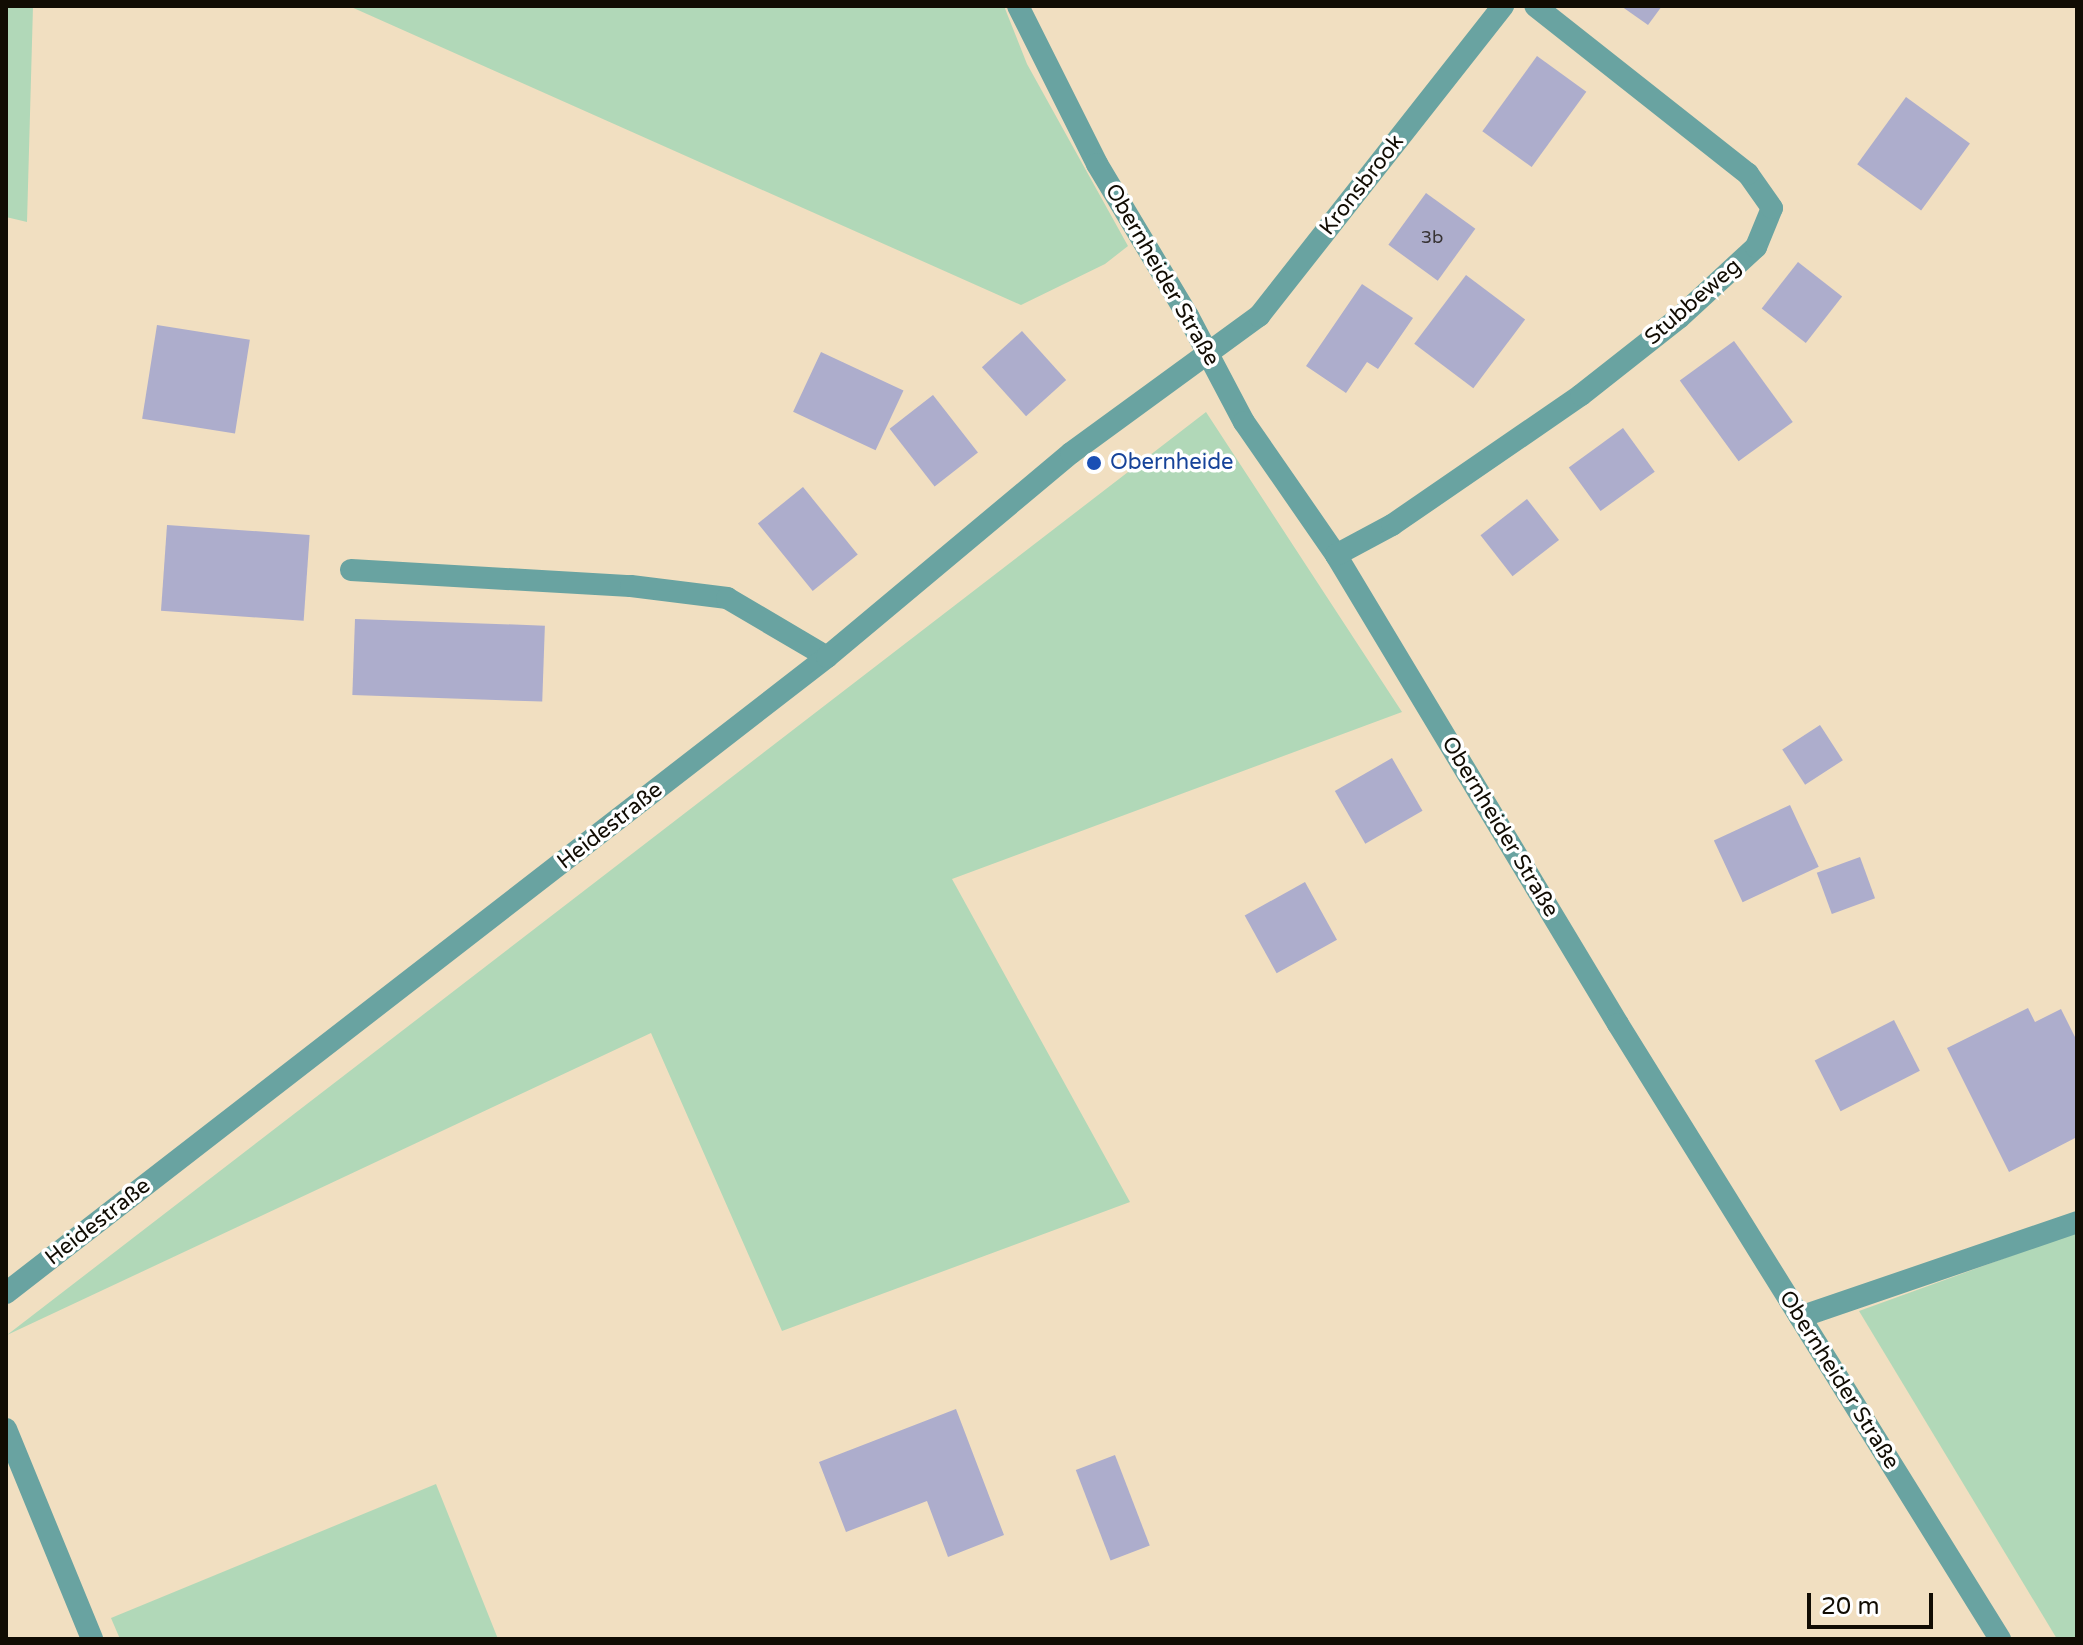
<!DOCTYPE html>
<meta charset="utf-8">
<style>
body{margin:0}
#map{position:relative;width:2083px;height:1645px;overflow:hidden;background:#f1dfc1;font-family:"Varela Round",sans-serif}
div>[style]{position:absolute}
.green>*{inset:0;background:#b1d8b8}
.building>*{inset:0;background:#adadcc;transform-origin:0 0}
.service>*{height:22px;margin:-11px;padding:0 11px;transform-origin:11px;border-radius:11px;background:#69a3a1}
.minor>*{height:22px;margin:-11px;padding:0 11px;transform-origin:11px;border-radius:11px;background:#69a3a1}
.dots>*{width:22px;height:22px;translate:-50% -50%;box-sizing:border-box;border:4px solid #fff;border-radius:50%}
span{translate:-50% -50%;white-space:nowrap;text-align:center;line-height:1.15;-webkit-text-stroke:7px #fff;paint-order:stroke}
.number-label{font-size:18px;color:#383435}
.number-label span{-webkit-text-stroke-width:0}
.street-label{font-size:22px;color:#110c03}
.transit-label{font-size:22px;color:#164399}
.left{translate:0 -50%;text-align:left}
.frame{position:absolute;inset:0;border:8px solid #110c03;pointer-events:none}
.scale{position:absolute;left:1807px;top:1593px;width:126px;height:36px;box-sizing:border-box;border:4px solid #110c03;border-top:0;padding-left:10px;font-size:24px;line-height:28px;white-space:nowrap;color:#110c03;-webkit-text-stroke:6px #fff;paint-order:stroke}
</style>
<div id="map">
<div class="green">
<i style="clip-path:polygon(6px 6px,33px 6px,27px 222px,6px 217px)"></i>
<i style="clip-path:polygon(349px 6px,1004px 6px,1027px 64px,1128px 246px,1105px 264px,1021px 305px)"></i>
<i style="clip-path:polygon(1206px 412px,1402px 712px,952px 879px,1130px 1202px,782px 1331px,651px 1033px,7px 1335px)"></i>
<i style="clip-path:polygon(2077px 1232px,2077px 1639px,2057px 1639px,1859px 1311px)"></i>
<i style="clip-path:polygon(436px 1484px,498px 1639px,120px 1639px,111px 1618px)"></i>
</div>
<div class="building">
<i style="clip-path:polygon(1621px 6px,1662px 6px,1648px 25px)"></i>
<i style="left:1537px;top:56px;width:61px;height:93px;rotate:36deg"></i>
<i style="left:1906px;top:97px;width:79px;height:83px;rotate:36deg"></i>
<i style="left:1426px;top:193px;width:61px;height:64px;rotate:36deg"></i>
<i style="left:1798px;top:262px;width:56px;height:59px;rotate:38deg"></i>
<i style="left:1466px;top:275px;width:74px;height:86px;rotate:37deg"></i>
<i style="clip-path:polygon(1362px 284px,1413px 318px,1378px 369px,1367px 362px,1346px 393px,1306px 366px)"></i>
<i style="left:157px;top:325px;width:94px;height:95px;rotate:9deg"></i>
<i style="left:1022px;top:331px;width:66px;height:54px;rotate:48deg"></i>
<i style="left:1734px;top:341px;width:100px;height:67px;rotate:54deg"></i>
<i style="left:821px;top:352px;width:91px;height:66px;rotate:25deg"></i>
<i style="left:933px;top:395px;width:73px;height:55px;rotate:52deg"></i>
<i style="left:1623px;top:428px;width:54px;height:67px;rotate:54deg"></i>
<i style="left:803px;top:487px;width:87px;height:58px;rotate:51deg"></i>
<i style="left:1527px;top:499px;width:52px;height:59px;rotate:52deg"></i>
<i style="left:167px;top:525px;width:143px;height:86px;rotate:4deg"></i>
<i style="left:355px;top:619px;width:190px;height:76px;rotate:2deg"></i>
<i style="left:1820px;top:725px;width:42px;height:45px;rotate:57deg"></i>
<i style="left:1392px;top:758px;width:61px;height:66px;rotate:60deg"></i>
<i style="left:1790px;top:805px;width:68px;height:84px;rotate:65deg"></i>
<i style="left:1860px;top:857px;width:44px;height:46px;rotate:70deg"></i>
<i style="left:1305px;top:882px;width:66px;height:69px;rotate:61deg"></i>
<i style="clip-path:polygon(2028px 1008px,2035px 1022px,2061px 1009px,2077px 1041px,2077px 1137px,2009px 1172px,1947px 1048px)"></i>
<i style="left:1894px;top:1020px;width:57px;height:89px;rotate:63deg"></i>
<i style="clip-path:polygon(956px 1409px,1004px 1535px,948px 1557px,927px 1501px,846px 1532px,819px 1462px)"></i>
<i style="left:1115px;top:1455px;width:97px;height:42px;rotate:69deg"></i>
</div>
<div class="service">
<i style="left:351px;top:570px;width:280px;rotate:3.3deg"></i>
<i style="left:631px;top:586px;width:97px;rotate:7.1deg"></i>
<i style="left:727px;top:598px;width:116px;rotate:30.5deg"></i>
<i style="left:1800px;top:1317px;width:293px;rotate:-18.9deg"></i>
</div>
<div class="minor">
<i style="left:1018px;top:6px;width:177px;rotate:63.4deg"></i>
<i style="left:1097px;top:164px;width:177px;rotate:59.1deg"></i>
<i style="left:1188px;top:316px;width:120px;rotate:62.2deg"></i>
<i style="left:1244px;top:422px;width:162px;rotate:55.3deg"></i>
<i style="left:1336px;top:555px;width:547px;rotate:58.98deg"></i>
<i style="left:1618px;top:1024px;width:724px;rotate:58.15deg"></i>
<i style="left:1336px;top:555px;width:64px;rotate:-28.2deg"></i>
<i style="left:1392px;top:525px;width:229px;rotate:-34.5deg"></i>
<i style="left:1581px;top:395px;width:125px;rotate:-38.2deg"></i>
<i style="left:1679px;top:318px;width:105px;rotate:-42.7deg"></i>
<i style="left:1756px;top:247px;width:42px;rotate:-67.7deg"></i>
<i style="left:1772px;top:208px;width:42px;rotate:-125.2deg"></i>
<i style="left:1748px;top:174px;width:271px;rotate:-141.7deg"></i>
<i style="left:6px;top:1293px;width:1039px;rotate:-37.76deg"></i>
<i style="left:827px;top:657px;width:318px;rotate:-39.9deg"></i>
<i style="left:1071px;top:453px;width:233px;rotate:-36.1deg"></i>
<i style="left:1259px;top:316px;width:395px;rotate:-51.8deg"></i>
<i style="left:6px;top:1429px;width:227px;rotate:67.7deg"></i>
</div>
<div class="dots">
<i style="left:1094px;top:463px;background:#1a4fb4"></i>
</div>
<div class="number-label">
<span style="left:1432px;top:237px">3b</span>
</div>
<div class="street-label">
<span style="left:1362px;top:185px;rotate:-52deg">Kronsbrook</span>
<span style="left:1162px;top:275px;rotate:60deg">Obernheider Straße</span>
<span style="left:1693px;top:302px;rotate:-41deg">Stubbeweg</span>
<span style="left:610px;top:826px;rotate:-38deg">Heidestraße</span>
<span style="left:1500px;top:827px;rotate:59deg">Obernheider Straße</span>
<span style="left:98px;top:1222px;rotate:-38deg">Heidestraße</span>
<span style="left:1839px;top:1380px;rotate:58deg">Obernheider Straße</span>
</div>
<div class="transit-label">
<span class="left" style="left:1110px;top:463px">Obernheide</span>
</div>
<div class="frame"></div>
<div class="scale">20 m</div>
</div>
